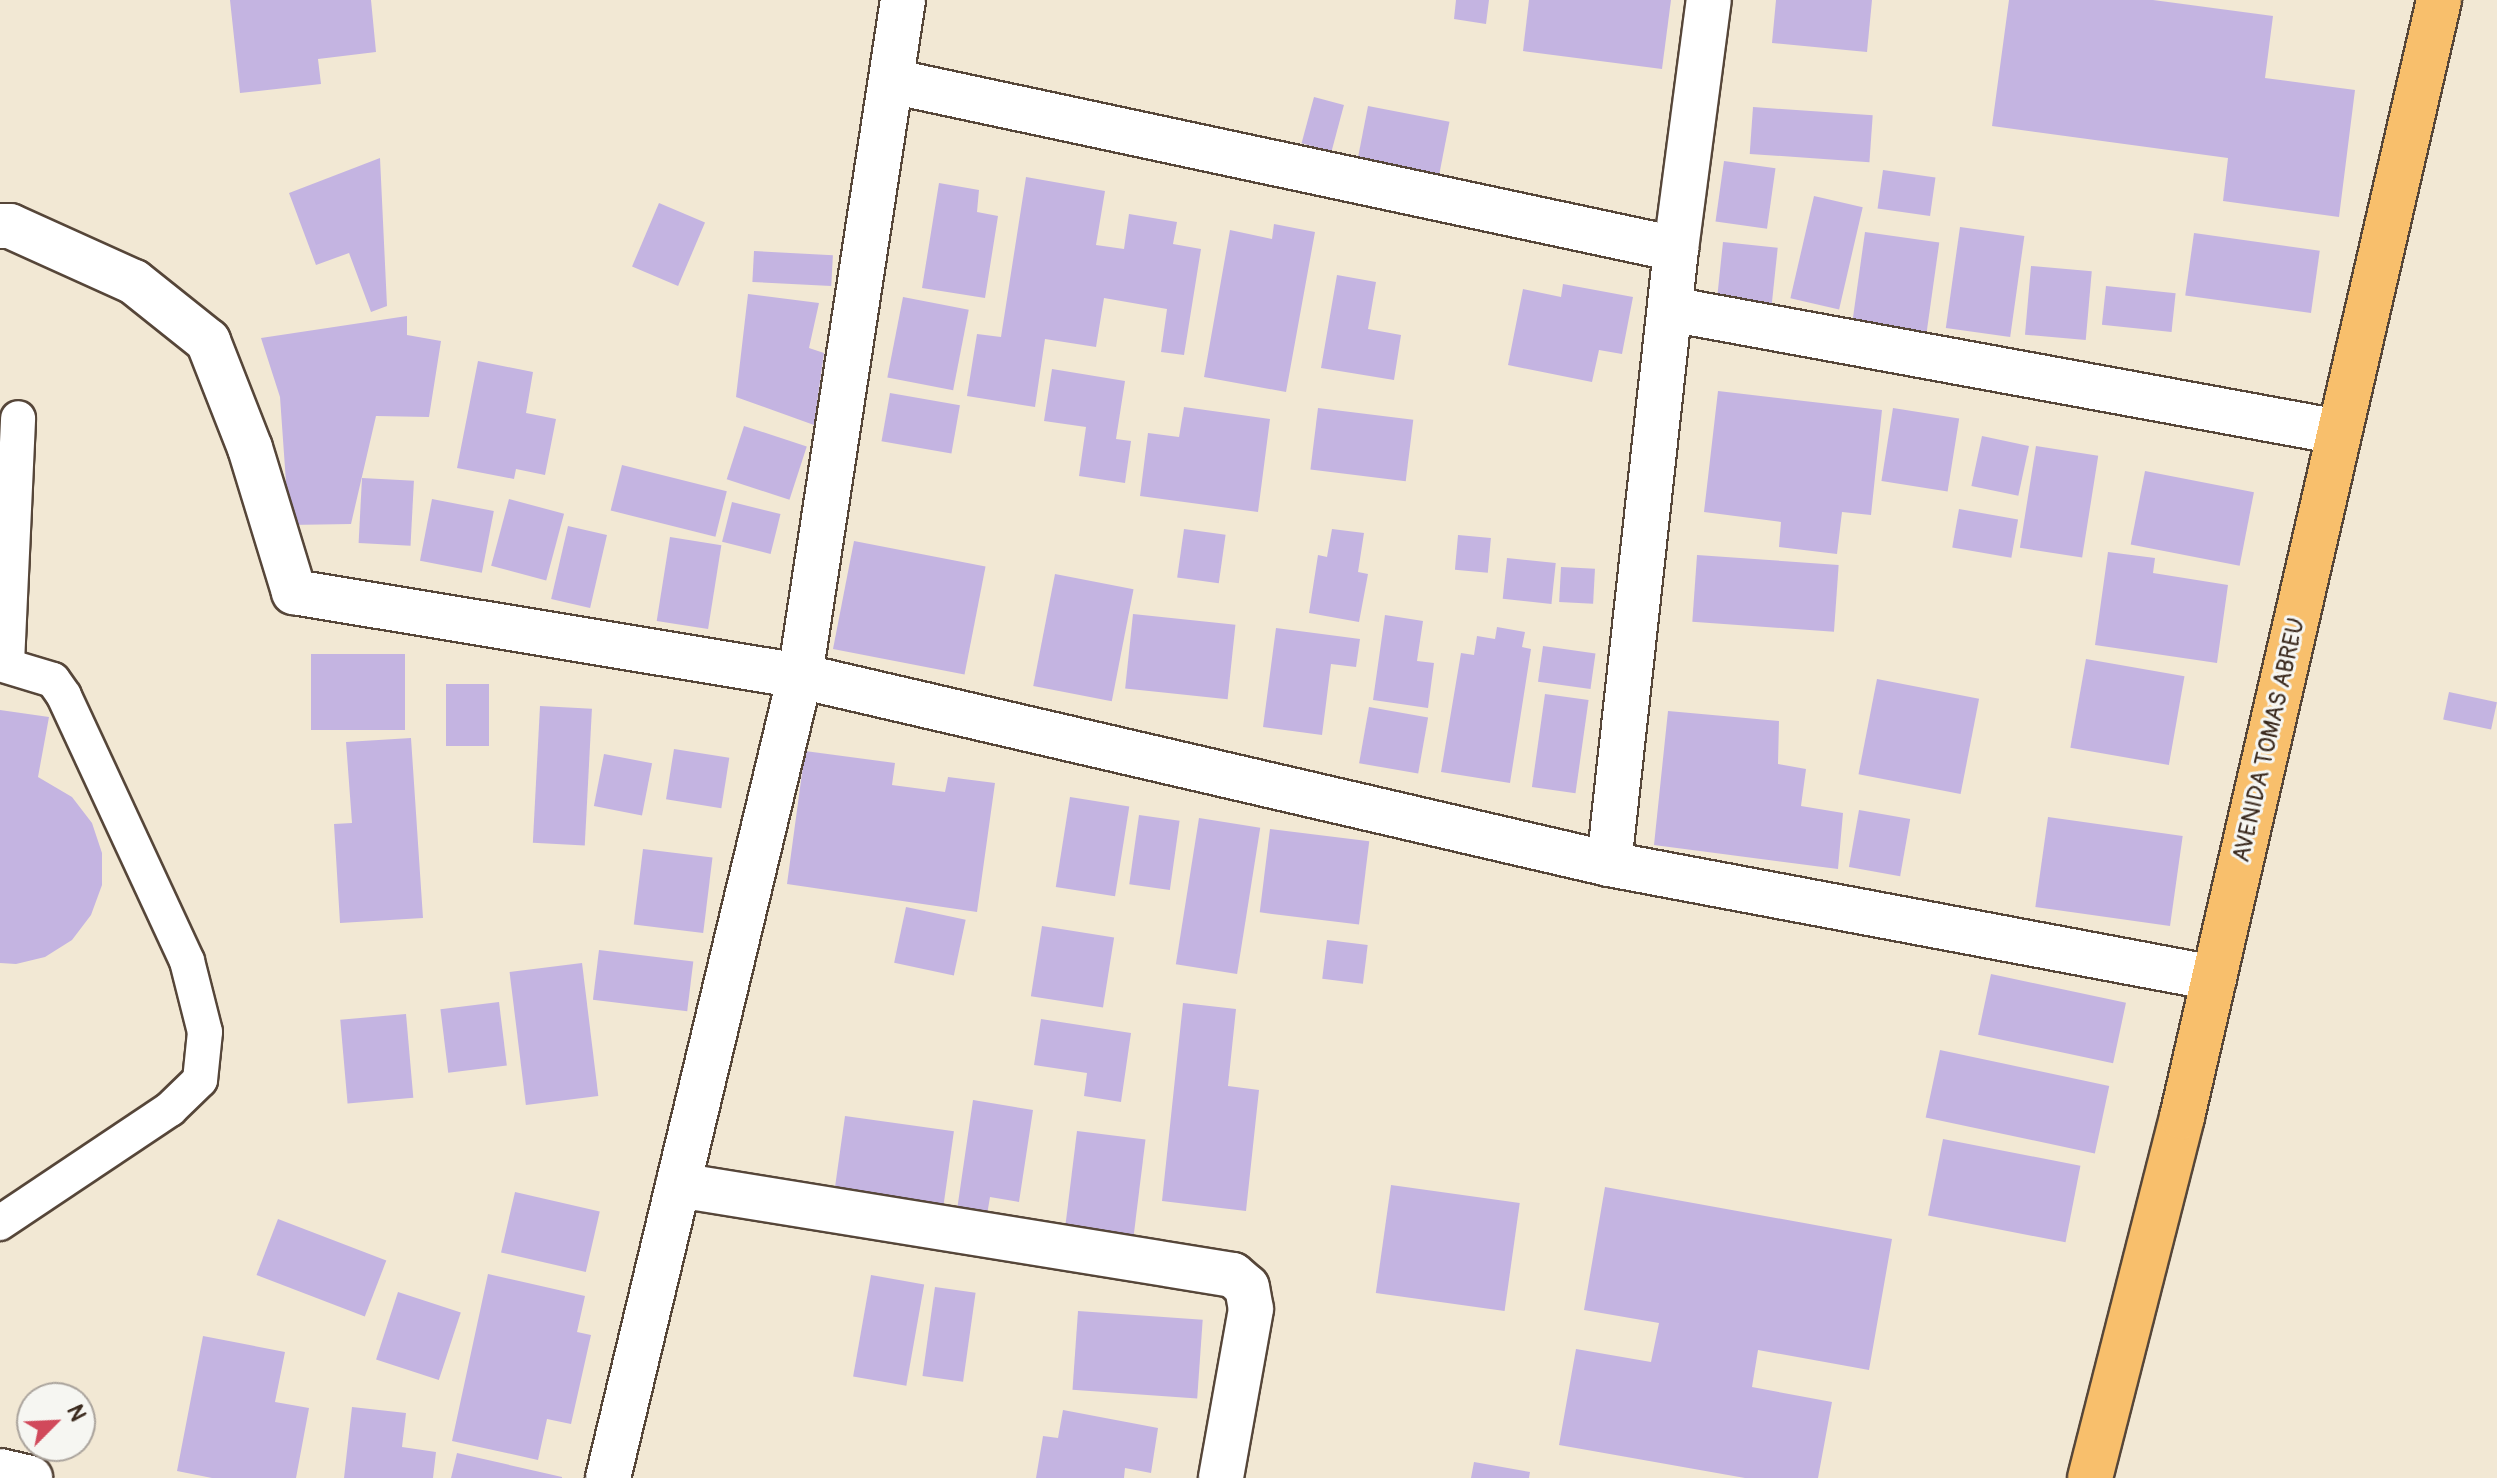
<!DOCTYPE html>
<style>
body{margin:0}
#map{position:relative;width:2497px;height:1478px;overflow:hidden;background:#f2e8d4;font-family:Pangolin,sans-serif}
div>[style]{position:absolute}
.building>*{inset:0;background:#c4b4e1;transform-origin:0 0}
.roads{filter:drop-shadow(2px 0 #564639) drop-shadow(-2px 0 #564639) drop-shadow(0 2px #564639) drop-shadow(0 -2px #564639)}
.service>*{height:34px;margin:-17px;padding:0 17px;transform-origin:17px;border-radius:17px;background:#fff}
.minor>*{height:44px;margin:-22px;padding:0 22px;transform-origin:22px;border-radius:22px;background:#fff}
.primary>*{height:44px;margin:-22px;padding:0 22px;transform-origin:22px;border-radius:22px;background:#f8bf6c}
span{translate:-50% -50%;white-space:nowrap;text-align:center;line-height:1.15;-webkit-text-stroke:6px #f6f6f2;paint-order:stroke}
.street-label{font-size:24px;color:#3b2a1e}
.north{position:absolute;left:16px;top:1382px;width:80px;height:80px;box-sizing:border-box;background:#f6f6f2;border:2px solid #aba49d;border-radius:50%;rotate:66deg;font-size:22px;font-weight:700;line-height:32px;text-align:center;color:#3b2a1e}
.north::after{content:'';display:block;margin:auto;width:28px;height:36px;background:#d1495b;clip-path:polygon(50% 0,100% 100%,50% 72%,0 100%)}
</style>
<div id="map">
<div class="building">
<i style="clip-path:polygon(230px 0,371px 0,376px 52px,318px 59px,321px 84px,240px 93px)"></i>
<i style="clip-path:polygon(1456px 0,1489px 0,1486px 24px,1454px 19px)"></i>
<i style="clip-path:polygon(1529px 0,1671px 0,1662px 69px,1523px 51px)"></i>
<i style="clip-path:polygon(1776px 0,1872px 0,1867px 52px,1772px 43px)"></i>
<i style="clip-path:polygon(2009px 0,2153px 0,2273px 16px,2265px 78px,2355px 90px,2339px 217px,2223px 201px,2228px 158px,1992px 126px)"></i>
<i style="left:1314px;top:97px;width:31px;height:48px;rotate:15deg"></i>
<i style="left:1368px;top:106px;width:83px;height:56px;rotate:11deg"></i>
<i style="left:1753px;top:107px;width:120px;height:47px;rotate:4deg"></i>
<i style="clip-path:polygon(380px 158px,387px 306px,371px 312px,349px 253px,316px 265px,289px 193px)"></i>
<i style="left:1724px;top:161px;width:52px;height:61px;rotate:8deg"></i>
<i style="left:1883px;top:170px;width:53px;height:39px;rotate:8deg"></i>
<i style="clip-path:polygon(1026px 177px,1105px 191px,1096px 245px,1124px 249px,1129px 214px,1177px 222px,1173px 244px,1201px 249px,1184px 355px,1161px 352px,1167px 309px,1104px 298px,1096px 347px,1045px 339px,1035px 407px,967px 396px,977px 334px,1001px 337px)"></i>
<i style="clip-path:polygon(939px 183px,979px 190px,977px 212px,998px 216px,985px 298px,922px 288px)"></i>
<i style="left:1814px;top:196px;width:50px;height:105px;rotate:13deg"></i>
<i style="left:659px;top:203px;width:50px;height:69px;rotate:23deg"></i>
<i style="clip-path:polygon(1274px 224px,1315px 232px,1286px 392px,1204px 377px,1230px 230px,1272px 239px)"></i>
<i style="left:1960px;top:227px;width:65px;height:102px;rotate:8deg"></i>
<i style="left:1865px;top:232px;width:75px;height:100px;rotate:8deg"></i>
<i style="left:2194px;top:233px;width:127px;height:63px;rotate:8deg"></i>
<i style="left:1723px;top:242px;width:55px;height:62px;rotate:6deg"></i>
<i style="left:754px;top:251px;width:79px;height:31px;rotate:3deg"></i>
<i style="left:2031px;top:266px;width:61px;height:69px;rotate:5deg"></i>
<i style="clip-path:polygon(1337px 275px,1376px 282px,1368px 329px,1401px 335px,1394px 380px,1321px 368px)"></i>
<i style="clip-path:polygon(1563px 284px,1633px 297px,1622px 354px,1599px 350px,1592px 382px,1508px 365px,1523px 289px,1561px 297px)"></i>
<i style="left:2106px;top:286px;width:70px;height:39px;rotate:6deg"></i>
<i style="clip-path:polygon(748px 294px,819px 303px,809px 348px,824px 353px,814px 425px,736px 397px)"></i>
<i style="left:903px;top:297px;width:67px;height:82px;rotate:11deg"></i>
<i style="clip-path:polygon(407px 316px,407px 335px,441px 341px,429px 417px,376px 416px,351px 524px,289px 525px,280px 397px,261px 338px)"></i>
<i style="clip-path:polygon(478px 361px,533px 372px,526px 413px,556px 419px,545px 475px,516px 469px,514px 479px,457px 468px)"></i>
<i style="clip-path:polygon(1052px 369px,1125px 381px,1116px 439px,1131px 441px,1125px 483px,1079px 476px,1086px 427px,1044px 421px)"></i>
<i style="clip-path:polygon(1718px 391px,1882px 410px,1871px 515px,1842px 512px,1837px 554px,1779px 547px,1781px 522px,1704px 512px)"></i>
<i style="left:890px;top:393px;width:71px;height:49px;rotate:10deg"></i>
<i style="clip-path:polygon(1184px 407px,1270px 419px,1258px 512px,1140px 496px,1148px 433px,1179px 437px)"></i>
<i style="left:1318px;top:408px;width:96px;height:62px;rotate:7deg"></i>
<i style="left:1893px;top:408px;width:67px;height:74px;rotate:9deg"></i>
<i style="left:744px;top:426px;width:66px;height:56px;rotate:18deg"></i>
<i style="left:1982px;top:436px;width:48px;height:51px;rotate:12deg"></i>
<i style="left:2036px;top:446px;width:63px;height:103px;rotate:9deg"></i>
<i style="left:622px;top:465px;width:108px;height:47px;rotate:14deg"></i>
<i style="left:2145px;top:471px;width:111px;height:75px;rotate:11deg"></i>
<i style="left:362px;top:478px;width:52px;height:65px;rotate:3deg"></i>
<i style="left:432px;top:499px;width:63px;height:63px;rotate:11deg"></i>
<i style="left:509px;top:499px;width:57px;height:69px;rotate:15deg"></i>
<i style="left:732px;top:502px;width:50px;height:41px;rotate:14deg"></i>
<i style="left:1959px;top:509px;width:60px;height:39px;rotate:10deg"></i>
<i style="left:568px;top:526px;width:40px;height:75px;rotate:13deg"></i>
<i style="left:1184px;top:529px;width:42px;height:49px;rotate:8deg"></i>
<i style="clip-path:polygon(1332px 529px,1364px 533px,1358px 572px,1368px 574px,1359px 622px,1309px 613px,1318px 555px,1327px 557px)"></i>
<i style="left:1458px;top:535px;width:33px;height:35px;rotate:5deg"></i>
<i style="left:670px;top:537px;width:52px;height:85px;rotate:9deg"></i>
<i style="left:854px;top:541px;width:134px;height:110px;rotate:11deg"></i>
<i style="clip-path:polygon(2108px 552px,2155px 558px,2153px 573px,2228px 585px,2217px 663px,2095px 645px)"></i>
<i style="left:1697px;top:555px;width:142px;height:67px;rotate:4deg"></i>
<i style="left:1507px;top:558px;width:49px;height:41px;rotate:6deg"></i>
<i style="left:1561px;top:567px;width:34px;height:35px;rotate:3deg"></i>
<i style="left:1055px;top:574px;width:80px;height:114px;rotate:11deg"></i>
<i style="left:1133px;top:614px;width:103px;height:75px;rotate:6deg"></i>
<i style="clip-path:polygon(1385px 615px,1423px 621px,1417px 661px,1434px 663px,1428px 708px,1373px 700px)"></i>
<i style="clip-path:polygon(1497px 627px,1525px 632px,1522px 647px,1531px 649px,1510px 783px,1441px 772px,1461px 653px,1474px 655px,1477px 636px,1495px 639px)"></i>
<i style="clip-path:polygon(1276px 628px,1360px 639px,1356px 667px,1331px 664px,1322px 735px,1263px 727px)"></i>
<i style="left:1543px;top:646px;width:53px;height:36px;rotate:8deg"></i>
<i style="left:311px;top:654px;width:94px;height:76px"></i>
<i style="left:2086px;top:659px;width:100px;height:90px;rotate:10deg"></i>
<i style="left:1877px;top:679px;width:104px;height:97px;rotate:11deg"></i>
<i style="left:446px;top:684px;width:43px;height:62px"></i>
<i style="left:2449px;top:692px;width:49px;height:28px;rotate:12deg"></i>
<i style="left:1545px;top:694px;width:44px;height:94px;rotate:8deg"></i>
<i style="left:540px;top:706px;width:52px;height:137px;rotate:3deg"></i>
<i style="left:1369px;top:707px;width:60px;height:57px;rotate:10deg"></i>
<i style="clip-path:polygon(0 710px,49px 717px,38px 777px,72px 797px,92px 823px,102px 853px,102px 885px,91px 915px,72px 940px,45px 957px,16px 964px,0 963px)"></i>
<i style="clip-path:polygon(1668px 711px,1779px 721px,1778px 764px,1806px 769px,1801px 806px,1843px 813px,1838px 869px,1654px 845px)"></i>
<i style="clip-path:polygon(411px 738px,423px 918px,340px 923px,334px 824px,352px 823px,346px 742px)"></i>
<i style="left:674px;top:749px;width:56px;height:51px;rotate:9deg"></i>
<i style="clip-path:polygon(805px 751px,895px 763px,892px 785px,945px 792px,948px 777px,995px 783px,977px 912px,787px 884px)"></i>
<i style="left:604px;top:754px;width:49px;height:53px;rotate:11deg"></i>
<i style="left:1070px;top:797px;width:60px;height:91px;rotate:9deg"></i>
<i style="left:1859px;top:810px;width:52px;height:58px;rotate:10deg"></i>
<i style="left:1139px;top:815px;width:41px;height:70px;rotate:8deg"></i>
<i style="left:2048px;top:817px;width:136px;height:91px;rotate:8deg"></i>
<i style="left:1199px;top:818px;width:62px;height:148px;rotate:9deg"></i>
<i style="left:1270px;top:829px;width:100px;height:84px;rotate:7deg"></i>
<i style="left:643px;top:849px;width:70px;height:76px;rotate:7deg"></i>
<i style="left:906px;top:907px;width:61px;height:57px;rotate:12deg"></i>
<i style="left:1042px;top:926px;width:73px;height:71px;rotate:9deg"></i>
<i style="left:1327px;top:940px;width:41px;height:39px;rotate:7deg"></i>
<i style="left:599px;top:950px;width:95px;height:50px;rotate:7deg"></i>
<i style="left:582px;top:963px;width:134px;height:73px;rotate:83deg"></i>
<i style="left:1991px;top:974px;width:138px;height:62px;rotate:12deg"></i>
<i style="left:499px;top:1002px;width:64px;height:59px;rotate:83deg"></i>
<i style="clip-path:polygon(1183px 1003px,1236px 1009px,1228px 1086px,1259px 1090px,1246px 1211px,1162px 1201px)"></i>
<i style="left:406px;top:1014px;width:84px;height:66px;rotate:85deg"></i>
<i style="clip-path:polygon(1041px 1019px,1131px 1033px,1121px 1102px,1084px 1096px,1087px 1073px,1034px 1065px)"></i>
<i style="left:1940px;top:1050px;width:173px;height:69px;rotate:12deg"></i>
<i style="clip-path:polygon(973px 1100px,1033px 1110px,1019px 1202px,990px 1197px,987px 1215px,957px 1210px)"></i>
<i style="left:845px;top:1116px;width:110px;height:83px;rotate:8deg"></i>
<i style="left:1077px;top:1131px;width:69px;height:103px;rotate:7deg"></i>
<i style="left:1943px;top:1139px;width:140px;height:78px;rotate:11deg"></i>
<i style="left:1391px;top:1185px;width:130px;height:109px;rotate:8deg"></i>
<i style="clip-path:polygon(1605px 1187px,1892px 1239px,1869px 1370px,1758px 1350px,1752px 1387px,1832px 1402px,1818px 1478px,1745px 1478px,1559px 1445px,1576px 1349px,1651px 1362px,1659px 1323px,1584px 1310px)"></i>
<i style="left:515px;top:1192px;width:87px;height:62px;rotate:13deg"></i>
<i style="left:278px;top:1219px;width:116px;height:60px;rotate:21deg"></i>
<i style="clip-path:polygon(488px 1274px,585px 1296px,577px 1332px,591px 1335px,571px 1424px,547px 1419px,538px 1460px,452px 1441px)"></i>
<i style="left:871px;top:1275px;width:54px;height:103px;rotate:10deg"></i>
<i style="left:935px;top:1287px;width:41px;height:90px;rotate:8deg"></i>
<i style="left:398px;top:1292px;width:66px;height:71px;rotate:18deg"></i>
<i style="left:1078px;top:1311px;width:125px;height:79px;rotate:4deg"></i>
<i style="clip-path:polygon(203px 1336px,285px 1352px,275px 1402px,309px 1408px,296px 1478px,212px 1478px,177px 1471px)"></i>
<i style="clip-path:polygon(352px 1407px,406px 1413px,402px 1447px,436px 1452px,433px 1478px,344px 1478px)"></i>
<i style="clip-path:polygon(1063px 1410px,1158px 1428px,1151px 1473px,1125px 1468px,1124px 1478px,1036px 1478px,1043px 1436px,1058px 1438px)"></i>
<i style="clip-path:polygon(457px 1453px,562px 1477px,562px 1478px,451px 1478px)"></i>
<i style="clip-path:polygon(1474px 1462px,1530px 1472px,1529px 1478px,1471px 1478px)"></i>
</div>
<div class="roads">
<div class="service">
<i style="left:7px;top:663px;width:245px;rotate:-87.4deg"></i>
<i style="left:0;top:664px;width:55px;rotate:16.8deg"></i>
<i style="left:53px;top:680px;width:19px;rotate:55deg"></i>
<i style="left:64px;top:696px;width:292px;rotate:65.1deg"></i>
<i style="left:187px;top:961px;width:73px;rotate:75.8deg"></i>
<i style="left:205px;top:1032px;width:48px;rotate:95.9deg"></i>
<i style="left:200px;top:1080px;width:42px;rotate:136deg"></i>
<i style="left:170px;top:1109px;width:205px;rotate:146.2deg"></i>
</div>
<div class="minor">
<i style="left:891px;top:81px;width:803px;rotate:12.08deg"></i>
<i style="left:0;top:226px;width:10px"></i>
<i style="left:10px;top:226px;width:136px;rotate:24.3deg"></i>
<i style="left:134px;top:282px;width:95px;rotate:38.6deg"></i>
<i style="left:208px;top:341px;width:115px;rotate:68.6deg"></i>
<i style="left:250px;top:448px;width:151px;rotate:73deg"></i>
<i style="left:294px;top:592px;width:513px;rotate:9.43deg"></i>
<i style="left:800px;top:676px;width:831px;rotate:13.08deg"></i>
<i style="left:1609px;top:864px;width:616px;rotate:10.67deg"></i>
<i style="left:1670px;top:309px;width:680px;rotate:10.42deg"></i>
<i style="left:1609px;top:864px;width:619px;rotate:-83.78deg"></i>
<i style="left:1676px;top:249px;width:251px;rotate:-82.5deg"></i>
<i style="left:678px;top:1185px;width:562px;rotate:9.21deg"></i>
<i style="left:1233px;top:1275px;width:18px;rotate:41deg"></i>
<i style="left:1247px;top:1287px;width:22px;rotate:80deg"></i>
<i style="left:1251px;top:1309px;width:172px;rotate:100.1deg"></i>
<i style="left:0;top:1471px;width:31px;rotate:13deg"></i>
<i style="left:608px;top:1478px;width:825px;rotate:-76.54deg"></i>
<i style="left:800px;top:676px;width:684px;rotate:-81.34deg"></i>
</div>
<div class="primary">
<i style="left:2090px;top:1478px;width:373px;rotate:-75.7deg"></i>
<i style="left:2182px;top:1117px;width:1146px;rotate:-77.04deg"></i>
</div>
</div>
<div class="street-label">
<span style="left:2269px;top:740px;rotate:-77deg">AVENIDA TOMAS ABREU</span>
</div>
<div class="north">N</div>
</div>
